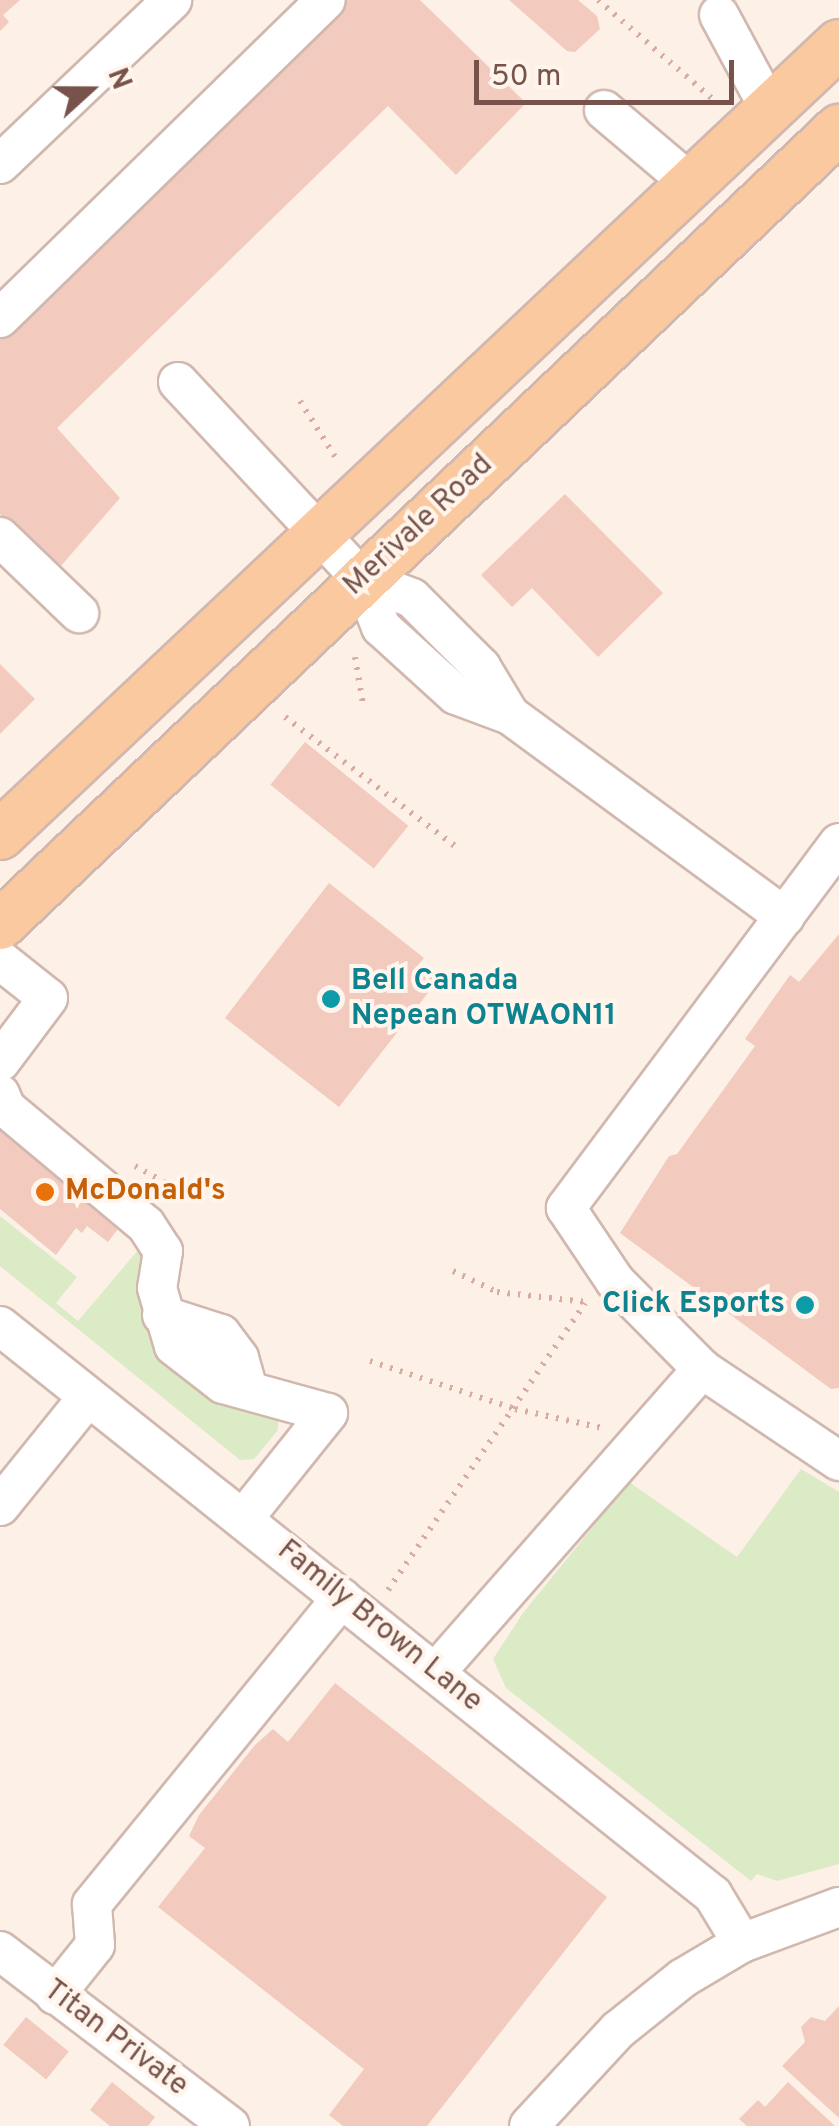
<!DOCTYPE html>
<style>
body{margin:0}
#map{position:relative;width:839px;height:2126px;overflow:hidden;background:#fdf0e7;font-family:Overpass,sans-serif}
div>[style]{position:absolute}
.green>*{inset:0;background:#dbebc5}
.building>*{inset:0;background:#f2cabe;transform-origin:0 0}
.path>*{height:6px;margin-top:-3px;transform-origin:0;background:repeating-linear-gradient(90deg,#d8ada1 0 2.5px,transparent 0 10.5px)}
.roads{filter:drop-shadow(2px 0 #d1b8af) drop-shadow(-2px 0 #d1b8af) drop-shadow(0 2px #d1b8af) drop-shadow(0 -2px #d1b8af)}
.minor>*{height:38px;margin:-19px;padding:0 19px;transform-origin:19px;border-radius:19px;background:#fff}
.major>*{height:48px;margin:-24px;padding:0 24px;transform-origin:24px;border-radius:24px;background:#fbc99f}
.dots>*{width:28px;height:28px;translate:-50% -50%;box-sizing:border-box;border:5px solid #fff5ed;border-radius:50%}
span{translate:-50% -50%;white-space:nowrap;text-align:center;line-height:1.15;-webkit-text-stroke:8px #fff5ed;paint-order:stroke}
.street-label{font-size:30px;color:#77534b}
.culture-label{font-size:30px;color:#0d838f;font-weight:700}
.left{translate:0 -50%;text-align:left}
.right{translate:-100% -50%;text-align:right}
.food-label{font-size:30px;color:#c56008;font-weight:700}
.north{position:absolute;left:40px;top:40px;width:100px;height:100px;-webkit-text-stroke:8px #fff5ed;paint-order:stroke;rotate:69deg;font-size:28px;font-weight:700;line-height:40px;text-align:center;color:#77534b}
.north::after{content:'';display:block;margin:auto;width:35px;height:45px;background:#77534b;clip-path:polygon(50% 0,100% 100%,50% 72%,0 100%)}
.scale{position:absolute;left:474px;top:60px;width:260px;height:45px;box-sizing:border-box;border:5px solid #77534b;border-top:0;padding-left:12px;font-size:30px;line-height:35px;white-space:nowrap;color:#77534b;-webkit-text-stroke:8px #fff5ed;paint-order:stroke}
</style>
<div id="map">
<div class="green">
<i style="clip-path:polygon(0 1216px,77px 1277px,56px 1303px,78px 1321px,145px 1242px,149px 1278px,278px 1416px,278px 1430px,254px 1459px,240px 1460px,0 1266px)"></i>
<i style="clip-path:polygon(801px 1469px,839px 1492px,839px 1864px,777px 1881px,757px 1874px,751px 1881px,506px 1688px,493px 1659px,523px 1613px,629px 1482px,737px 1557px)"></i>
</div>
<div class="building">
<i style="clip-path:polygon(0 0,20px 0,3px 15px,9px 22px,0 31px)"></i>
<i style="clip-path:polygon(345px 0,420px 0,526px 103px,456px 175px,388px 106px,57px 428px,120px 498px,60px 567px,0 514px,0 338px)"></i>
<i style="clip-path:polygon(509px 0,578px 0,597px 16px,600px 29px,575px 52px,567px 51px)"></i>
<i style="clip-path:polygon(565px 494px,663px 593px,598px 657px,532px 588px,512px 607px,481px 575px)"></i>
<i style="clip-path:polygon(0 664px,35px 699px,0 734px)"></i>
<i style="left:305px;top:742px;width:133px;height:55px;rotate:39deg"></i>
<i style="clip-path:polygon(329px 883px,424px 958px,418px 965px,438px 980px,339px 1107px,225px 1018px)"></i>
<i style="clip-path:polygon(839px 934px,839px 1388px,831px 1389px,620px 1233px,669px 1156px,677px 1154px,755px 1046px,745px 1039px,790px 975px,799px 982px)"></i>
<i style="clip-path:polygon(0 1120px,121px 1225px,108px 1242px,87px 1226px,82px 1233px,76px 1228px,56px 1255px,0 1209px)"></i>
<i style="clip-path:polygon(335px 1683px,607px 1897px,427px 2126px,343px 2126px,329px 2115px,364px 2069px,158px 1907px,205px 1848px,189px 1836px,199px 1815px,255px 1745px,273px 1729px,288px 1742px)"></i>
<i style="clip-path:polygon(839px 2006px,839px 2118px,782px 2066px,805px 2042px,801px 2027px,811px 2017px,825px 2021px)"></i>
<i style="left:26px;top:2017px;width:55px;height:36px;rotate:39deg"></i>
<i style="clip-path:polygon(112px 2082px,155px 2117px,148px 2126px,110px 2126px,90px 2110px)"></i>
<i style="clip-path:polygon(788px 2082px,835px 2126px,747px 2126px,739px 2119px,758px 2100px,765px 2107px)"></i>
</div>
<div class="path">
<i style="left:598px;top:0;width:153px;rotate:40.8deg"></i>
<i style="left:300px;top:401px;width:73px;rotate:57.8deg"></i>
<i style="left:355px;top:657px;width:48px;rotate:80.3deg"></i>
<i style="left:285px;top:717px;width:220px;rotate:37.2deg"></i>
<i style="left:135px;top:1166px;width:38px;rotate:29deg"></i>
<i style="left:453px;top:1271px;width:49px;rotate:25.5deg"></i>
<i style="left:497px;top:1292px;width:90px;rotate:6.4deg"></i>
<i style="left:370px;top:1361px;width:153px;rotate:18.3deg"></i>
<i style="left:515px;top:1409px;width:90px;rotate:12.2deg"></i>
<i style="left:388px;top:1590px;width:348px;rotate:-55.5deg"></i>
</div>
<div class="roads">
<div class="minor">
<i style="left:719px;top:15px;width:106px;rotate:61.7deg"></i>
<i style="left:604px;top:110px;width:111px;rotate:40.3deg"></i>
<i style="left:0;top:164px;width:238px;rotate:-43.6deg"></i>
<i style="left:0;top:318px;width:455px;rotate:-44.3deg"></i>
<i style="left:178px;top:382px;width:270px;rotate:47deg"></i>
<i style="left:362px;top:579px;width:52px;rotate:68.4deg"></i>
<i style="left:381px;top:627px;width:101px;rotate:42.2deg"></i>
<i style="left:456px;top:695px;width:58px;rotate:20.3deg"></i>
<i style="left:510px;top:715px;width:341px;rotate:36.3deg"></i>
<i style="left:0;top:537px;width:110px;rotate:43.9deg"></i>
<i style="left:362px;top:579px;width:53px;rotate:20.8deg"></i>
<i style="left:412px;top:598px;width:98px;rotate:45deg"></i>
<i style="left:481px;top:667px;width:56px;rotate:58.9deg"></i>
<i style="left:839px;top:843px;width:456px;rotate:126.8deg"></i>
<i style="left:566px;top:1208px;width:88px;rotate:56.1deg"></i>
<i style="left:615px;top:1281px;width:124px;rotate:45.3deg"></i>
<i style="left:702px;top:1369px;width:165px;rotate:33.9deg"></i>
<i style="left:0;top:960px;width:61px;rotate:38.4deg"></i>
<i style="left:48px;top:998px;width:80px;rotate:126.9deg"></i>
<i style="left:0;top:1094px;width:15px;rotate:67deg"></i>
<i style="left:6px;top:1108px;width:182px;rotate:39.9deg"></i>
<i style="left:146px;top:1225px;width:31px;rotate:57deg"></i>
<i style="left:163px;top:1251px;width:37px;rotate:99deg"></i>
<i style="left:157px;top:1288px;width:60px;rotate:73.7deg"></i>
<i style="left:174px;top:1346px;width:62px;rotate:37.8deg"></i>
<i style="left:223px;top:1384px;width:109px;rotate:15.4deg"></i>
<i style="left:328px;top:1413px;width:134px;rotate:128.7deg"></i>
<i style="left:162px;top:1315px;width:62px;rotate:17.9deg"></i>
<i style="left:221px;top:1334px;width:30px;rotate:53deg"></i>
<i style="left:239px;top:1358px;width:29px;rotate:74deg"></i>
<i style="left:0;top:1326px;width:912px;rotate:38.59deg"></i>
<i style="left:713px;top:1895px;width:56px;rotate:58.9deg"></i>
<i style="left:0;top:1506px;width:140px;rotate:-51.1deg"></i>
<i style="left:435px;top:1673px;width:405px;rotate:-48.7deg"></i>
<i style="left:0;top:1951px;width:289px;rotate:37.3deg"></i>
<i style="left:55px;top:1995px;width:64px;rotate:-51.3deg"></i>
<i style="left:95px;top:1945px;width:41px;rotate:-94.2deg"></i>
<i style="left:92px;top:1904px;width:395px;rotate:-50.8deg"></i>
<i style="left:529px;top:2126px;width:131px;rotate:-47.2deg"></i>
<i style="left:618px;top:2030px;width:83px;rotate:-38.7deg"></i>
<i style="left:683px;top:1978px;width:69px;rotate:-30.7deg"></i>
<i style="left:742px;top:1943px;width:103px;rotate:-20.4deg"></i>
</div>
<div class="major">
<i style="left:0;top:835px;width:1153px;rotate:-43.31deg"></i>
<i style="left:0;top:925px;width:1157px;rotate:-43.49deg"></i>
</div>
</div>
<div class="dots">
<i style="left:331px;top:999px;background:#0f9aa8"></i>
<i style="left:45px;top:1192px;background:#e8710a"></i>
<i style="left:805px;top:1305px;background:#0f9aa8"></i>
</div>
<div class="street-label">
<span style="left:419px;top:526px;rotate:-43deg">Merivale Road</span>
<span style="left:379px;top:1627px;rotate:39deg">Family Brown Lane</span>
<span style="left:115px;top:2039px;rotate:37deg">Titan Private</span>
</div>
<div class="culture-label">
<span class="left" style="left:351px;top:999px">Bell Canada<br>Nepean OTWAON11</span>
<span class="right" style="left:785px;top:1305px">Click Esports</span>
</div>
<div class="food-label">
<span class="left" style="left:65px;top:1192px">McDonald's</span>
</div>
<div class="north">N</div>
<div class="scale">50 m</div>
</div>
